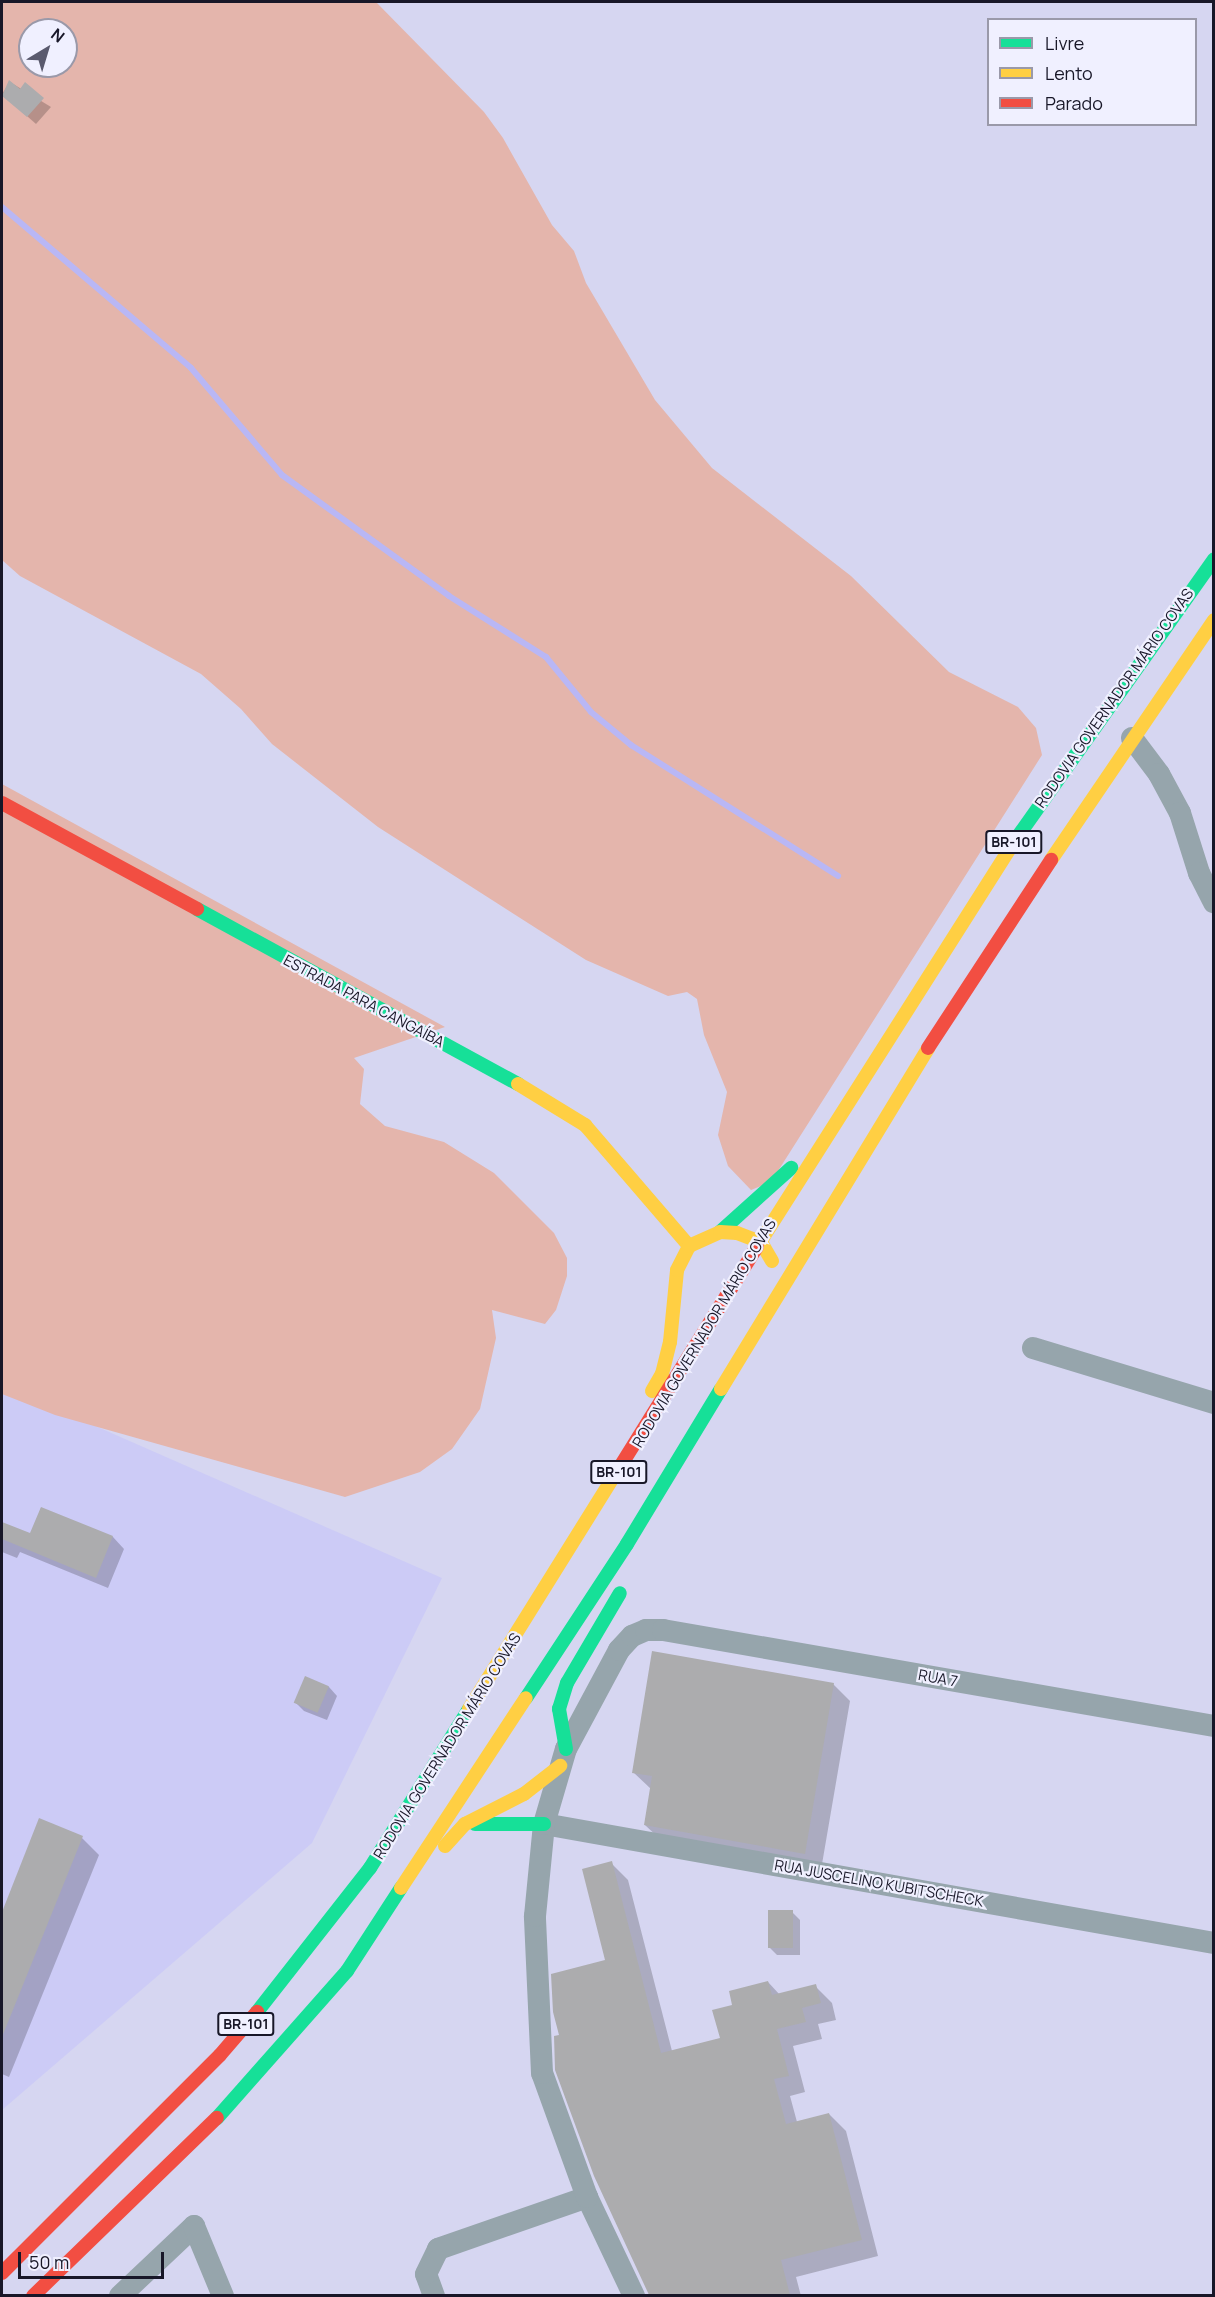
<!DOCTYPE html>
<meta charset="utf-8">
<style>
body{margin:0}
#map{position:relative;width:1215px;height:2297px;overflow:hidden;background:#d6d6f1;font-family:Manrope,sans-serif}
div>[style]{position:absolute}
.built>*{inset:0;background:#cccbf6}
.green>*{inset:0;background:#e4b5ac}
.shadow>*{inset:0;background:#0003}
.stream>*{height:6px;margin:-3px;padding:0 3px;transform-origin:3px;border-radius:3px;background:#b9b7f5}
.building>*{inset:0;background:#acacae;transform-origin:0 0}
.street>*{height:22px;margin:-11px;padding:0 11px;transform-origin:11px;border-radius:11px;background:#96a5ac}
.fast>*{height:14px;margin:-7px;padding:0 7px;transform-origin:7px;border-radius:7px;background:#16e098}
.slow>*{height:14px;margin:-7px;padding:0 7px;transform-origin:7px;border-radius:7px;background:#ffcf43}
.jam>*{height:14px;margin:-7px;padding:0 7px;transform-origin:7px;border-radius:7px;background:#f24e42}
span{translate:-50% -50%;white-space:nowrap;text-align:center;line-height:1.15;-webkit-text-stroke:4.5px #f0f0ff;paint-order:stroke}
.shield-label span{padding:2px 4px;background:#f0f0ff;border:2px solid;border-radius:4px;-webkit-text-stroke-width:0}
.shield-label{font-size:14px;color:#181728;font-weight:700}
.street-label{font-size:15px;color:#181728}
.frame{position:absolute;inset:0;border:3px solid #181728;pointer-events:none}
.legend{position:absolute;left:987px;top:18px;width:210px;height:108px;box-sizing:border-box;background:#f0f0ff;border:2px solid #9a99a9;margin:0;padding:8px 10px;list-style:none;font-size:18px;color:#181728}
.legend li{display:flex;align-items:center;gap:12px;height:30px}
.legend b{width:30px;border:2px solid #9a99a9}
.north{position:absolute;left:18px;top:18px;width:60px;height:60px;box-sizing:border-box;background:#f0f0ff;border:2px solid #9a99a9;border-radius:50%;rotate:38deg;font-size:16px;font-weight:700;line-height:24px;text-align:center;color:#181728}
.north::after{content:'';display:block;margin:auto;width:21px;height:27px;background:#5a5a6e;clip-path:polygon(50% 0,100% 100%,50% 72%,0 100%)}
.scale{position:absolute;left:18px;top:2252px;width:146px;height:27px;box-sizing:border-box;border:3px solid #181728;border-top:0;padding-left:8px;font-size:18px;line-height:21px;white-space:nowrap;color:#181728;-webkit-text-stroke:4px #f0f0ff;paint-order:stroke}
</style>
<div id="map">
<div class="built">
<i style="clip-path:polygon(2px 1385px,442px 1578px,312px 1843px,2px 2110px)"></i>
</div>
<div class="green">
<i style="clip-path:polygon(evenodd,2px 2px,376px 2px,484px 112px,503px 138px,552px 225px,574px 251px,586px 283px,655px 400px,712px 468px,851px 576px,949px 672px,1018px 707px,1036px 728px,1042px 755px,771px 1182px,751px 1190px,728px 1166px,718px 1135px,727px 1092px,704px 1035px,697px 999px,687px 992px,668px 996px,586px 960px,378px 827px,272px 744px,241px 709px,201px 674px,20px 576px,2px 560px,2px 2px,30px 30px,66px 30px,66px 66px,30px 66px,30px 30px)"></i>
<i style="clip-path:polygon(2px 784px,445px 1027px,354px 1058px,364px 1069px,360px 1104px,385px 1126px,444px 1142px,494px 1173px,554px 1233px,567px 1258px,567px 1276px,556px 1310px,545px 1324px,492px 1310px,496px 1338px,480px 1409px,452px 1449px,420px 1472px,345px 1497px,55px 1415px,2px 1394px)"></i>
</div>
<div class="shadow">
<i style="clip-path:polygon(10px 82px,51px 107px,36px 124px,2px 94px)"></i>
<i style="clip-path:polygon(41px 1508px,113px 1537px,124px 1549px,108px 1588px,20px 1552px,17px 1558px,2px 1552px,2px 1523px,31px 1535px)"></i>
<i style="clip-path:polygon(306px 1678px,329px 1687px,337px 1696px,327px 1720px,304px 1711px,296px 1703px)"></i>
<i style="clip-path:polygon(833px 1684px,850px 1701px,821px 1870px,662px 1841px,645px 1825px,651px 1789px,633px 1772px)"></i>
<i style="clip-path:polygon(40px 1820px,82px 1838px,99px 1855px,9px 2077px,2px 2074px,2px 1916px)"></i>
<i style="clip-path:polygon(611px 1863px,628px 1880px,672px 2051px,721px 2039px,734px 2006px,768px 1982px,780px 1995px,815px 1986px,832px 2003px,836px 2020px,818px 2024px,822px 2039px,793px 2046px,805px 2092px,790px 2096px,797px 2122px,829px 2114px,846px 2131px,878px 2256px,796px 2277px,801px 2296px,651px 2296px,595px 2175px,560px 2036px,607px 1961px)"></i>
<i style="clip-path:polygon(792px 1912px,800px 1920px,800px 1955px,777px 1955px,769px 1947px)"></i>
</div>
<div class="stream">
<i style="left:2px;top:207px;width:248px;rotate:40.4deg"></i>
<i style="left:191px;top:368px;width:140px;rotate:49.6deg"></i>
<i style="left:282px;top:475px;width:206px;rotate:35.9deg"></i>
<i style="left:449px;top:596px;width:115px;rotate:32.2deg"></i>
<i style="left:546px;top:657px;width:71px;rotate:50.7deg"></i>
<i style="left:591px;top:712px;width:52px;rotate:39.5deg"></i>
<i style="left:631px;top:745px;width:245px;rotate:32.3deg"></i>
</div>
<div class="building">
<i style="clip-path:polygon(9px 80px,20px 89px,25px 82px,44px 98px,27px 117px,2px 96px)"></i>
<i style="clip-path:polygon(41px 1507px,113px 1536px,96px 1578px,2px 1539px,2px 1522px,30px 1533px)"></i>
<i style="clip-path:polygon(652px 1651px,834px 1683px,805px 1854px,644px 1825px,652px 1776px,632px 1773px)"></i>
<i style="left:305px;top:1676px;width:26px;height:29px;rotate:23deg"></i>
<i style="clip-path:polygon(39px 1818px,83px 1836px,2px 2037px,2px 1912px)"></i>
<i style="clip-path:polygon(612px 1861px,661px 2053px,720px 2038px,712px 2010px,732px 2005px,729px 1991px,768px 1981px,772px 1995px,816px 1984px,821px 2003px,802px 2008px,806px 2022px,777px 2029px,789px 2076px,774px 2079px,786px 2124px,829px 2113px,862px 2240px,781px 2260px,790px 2295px,649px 2295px,594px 2176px,555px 2070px,554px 2036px,559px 2035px,553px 2012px,551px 1974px,605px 1960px,582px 1869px)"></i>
<i style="left:768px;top:1910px;width:25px;height:38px"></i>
</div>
<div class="street">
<i style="left:1132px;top:738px;width:45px;rotate:53.1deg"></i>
<i style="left:1159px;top:774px;width:44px;rotate:61.7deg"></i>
<i style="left:1180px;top:813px;width:63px;rotate:72.4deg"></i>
<i style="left:1199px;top:873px;width:33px;rotate:63deg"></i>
<i style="left:1033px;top:1348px;width:189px;rotate:16.9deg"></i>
<i style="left:544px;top:1824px;width:680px;rotate:10.07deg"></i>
<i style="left:120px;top:2296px;width:102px;rotate:-43.4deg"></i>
<i style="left:194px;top:2226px;width:76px;rotate:67.5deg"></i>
<i style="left:434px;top:2296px;width:23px;rotate:-110deg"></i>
<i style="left:426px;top:2274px;width:28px;rotate:-64deg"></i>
<i style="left:438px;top:2249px;width:158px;rotate:-19.2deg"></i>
<i style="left:634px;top:2296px;width:110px;rotate:-115.4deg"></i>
<i style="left:587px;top:2197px;width:132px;rotate:-109.9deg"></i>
<i style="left:542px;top:2073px;width:157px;rotate:-92.6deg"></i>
<i style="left:535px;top:1916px;width:92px;rotate:-84.4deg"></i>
<i style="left:544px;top:1824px;width:78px;rotate:-73.7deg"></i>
<i style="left:566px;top:1749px;width:112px;rotate:-61.8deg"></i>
<i style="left:619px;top:1650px;width:19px;rotate:-47deg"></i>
<i style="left:632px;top:1636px;width:15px;rotate:-23deg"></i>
<i style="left:646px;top:1630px;width:17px"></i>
<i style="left:663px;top:1630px;width:559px;rotate:9.88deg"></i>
</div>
<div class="fast">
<i style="left:1016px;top:839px;width:343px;rotate:-54.7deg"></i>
<i style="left:197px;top:909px;width:366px;rotate:28.6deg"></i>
<i style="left:720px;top:1232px;width:96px;rotate:-42deg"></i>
<i style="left:526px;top:1698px;width:184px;rotate:-56.7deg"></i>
<i style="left:627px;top:1544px;width:181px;rotate:-58.8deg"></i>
<i style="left:566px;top:1749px;width:41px;rotate:-99.9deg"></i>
<i style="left:559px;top:1709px;width:27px;rotate:-73deg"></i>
<i style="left:567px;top:1683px;width:104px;rotate:-59.5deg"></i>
<i style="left:475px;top:1824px;width:69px"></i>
<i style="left:257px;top:2012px;width:183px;rotate:-51.9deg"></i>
<i style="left:370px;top:1868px;width:187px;rotate:-58.1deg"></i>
<i style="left:217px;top:2118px;width:196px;rotate:-48.5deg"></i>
<i style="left:347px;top:1971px;width:99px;rotate:-57deg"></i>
</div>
<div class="slow">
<i style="left:1051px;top:860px;width:290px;rotate:-55.8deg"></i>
<i style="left:518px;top:1084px;width:79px;rotate:31.5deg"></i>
<i style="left:585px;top:1125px;width:160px;rotate:49.3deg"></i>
<i style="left:757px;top:1247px;width:483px;rotate:-57.6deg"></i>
<i style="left:721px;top:1389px;width:399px;rotate:-58.7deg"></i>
<i style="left:652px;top:1391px;width:20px;rotate:-60deg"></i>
<i style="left:662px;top:1374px;width:33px;rotate:-76deg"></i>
<i style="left:670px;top:1342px;width:72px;rotate:-84.4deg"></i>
<i style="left:677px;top:1270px;width:27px;rotate:-63deg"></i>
<i style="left:689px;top:1246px;width:34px;rotate:-24deg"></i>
<i style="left:720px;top:1232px;width:17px;rotate:3deg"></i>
<i style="left:737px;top:1233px;width:26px;rotate:21deg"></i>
<i style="left:761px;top:1242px;width:22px;rotate:60deg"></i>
<i style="left:469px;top:1709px;width:282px;rotate:-58.1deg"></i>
<i style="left:445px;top:1846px;width:30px;rotate:-48deg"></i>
<i style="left:465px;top:1824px;width:66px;rotate:-27deg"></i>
<i style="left:524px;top:1794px;width:46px;rotate:-37.9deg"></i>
<i style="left:401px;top:1888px;width:227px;rotate:-56.7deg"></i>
</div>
<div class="jam">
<i style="left:2px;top:803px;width:222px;rotate:28.5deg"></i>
<i style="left:928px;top:1048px;width:225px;rotate:-56.8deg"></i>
<i style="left:618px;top:1470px;width:263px;rotate:-58.1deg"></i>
<i style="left:2px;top:2273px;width:308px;rotate:-45deg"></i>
<i style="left:220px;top:2055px;width:57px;rotate:-49.3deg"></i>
<i style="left:33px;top:2296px;width:256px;rotate:-44.1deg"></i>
</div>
<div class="shield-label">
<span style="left:1014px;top:842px">BR-101</span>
<span style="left:619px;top:1472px">BR-101</span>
<span style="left:246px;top:2024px">BR-101</span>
</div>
<div class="street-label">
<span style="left:1114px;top:698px;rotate:-55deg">RODOVIA GOVERNADOR MÁRIO COVAS</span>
<span style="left:364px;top:1001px;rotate:28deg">ESTRADA PARA CANGAÍBA</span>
<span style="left:704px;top:1333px;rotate:-59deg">RODOVIA GOVERNADOR MÁRIO COVAS</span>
<span style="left:938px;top:1678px;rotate:10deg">RUA 7</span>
<span style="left:447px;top:1746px;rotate:-58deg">RODOVIA GOVERNADOR MÁRIO COVAS</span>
<span style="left:879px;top:1883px;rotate:10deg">RUA JUSCELINO KUBITSCHECK</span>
</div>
<div class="frame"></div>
<ul class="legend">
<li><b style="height:8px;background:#16e098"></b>Livre</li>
<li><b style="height:8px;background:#ffcf43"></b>Lento</li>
<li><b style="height:8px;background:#f24e42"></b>Parado</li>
</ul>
<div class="north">N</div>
<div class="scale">50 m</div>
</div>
